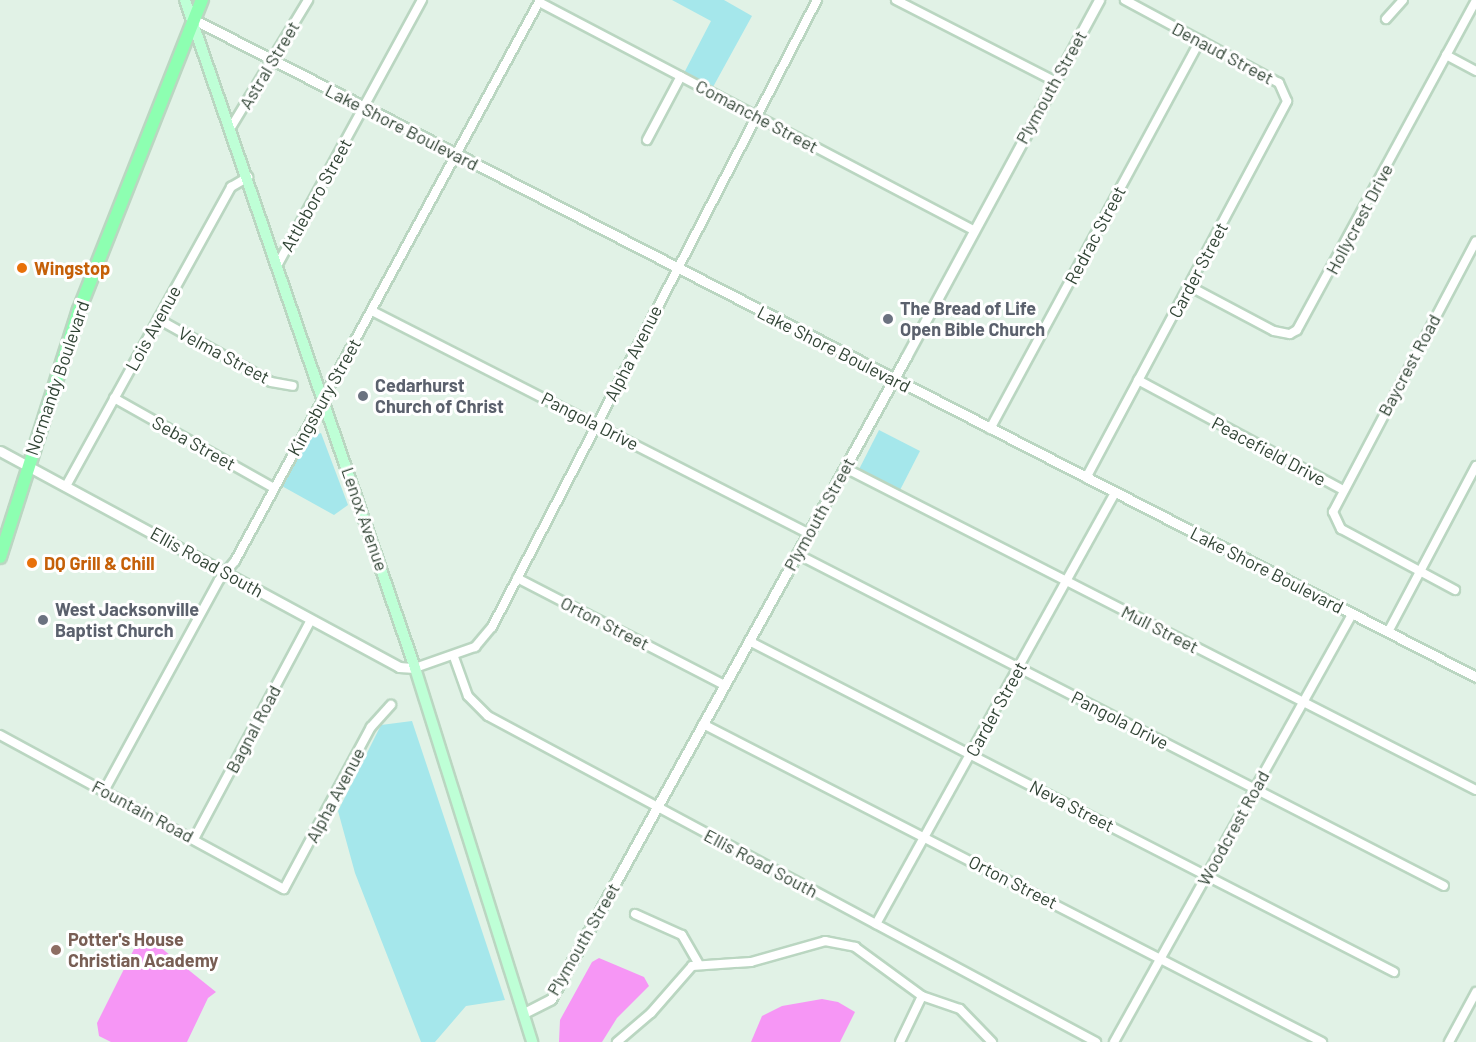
<!DOCTYPE html>
<style>
body{margin:0}
#map{position:relative;width:1476px;height:1042px;overflow:hidden;background:#e1f2e6;font-family:Barlow,sans-serif}
div>[style]{position:absolute}
.green>*{inset:0;background:#a5e7eb;transform-origin:0 0}
.water>*{inset:0;background:#f696f5}
.roads{filter:drop-shadow(2px 0 #bad6c1) drop-shadow(-2px 0 #bad6c1) drop-shadow(0 2px #bad6c1) drop-shadow(0 -2px #bad6c1)}
.minor>*{height:8px;margin:-4px;padding:0 4px;transform-origin:4px;border-radius:4px;background:#fff}
.tertiary>*{height:9px;margin:-4.5px;padding:0 4.5px;transform-origin:4.5px;border-radius:4.5px;background:#fff}
.secondary>*{height:10px;margin:-5px;padding:0 5px;transform-origin:5px;border-radius:5px;background:#beffd6}
.primary>*{height:12px;margin:-6px;padding:0 6px;transform-origin:6px;border-radius:6px;background:#8dffb1}
.dots>*{width:16px;height:16px;translate:-50% -50%;box-sizing:border-box;border:3px solid #fff;border-radius:50%}
span{translate:-50% -50%;white-space:nowrap;text-align:center;line-height:1.15;-webkit-text-stroke:6px #fff;paint-order:stroke}
.street-label{font-size:18px;color:#314435}
.food-label{font-size:18px;color:#c56008;font-weight:700}
.left{translate:0 -50%;text-align:left}
.worship-label{font-size:18px;color:#5b616d;font-weight:700}
.education-label{font-size:18px;color:#785e54;font-weight:700}
</style>
<div id="map">
<div class="green">
<i style="clip-path:polygon(672px 0,724px 0,752px 16px,713px 87px,684px 73px,711px 21px)"></i>
<i style="left:879px;top:430px;width:46px;height:47px;rotate:27deg"></i>
<i style="clip-path:polygon(321px 433px,348px 505px,334px 515px,280px 485px,306px 438px)"></i>
<i style="clip-path:polygon(412px 721px,505px 1000px,466px 1006px,435px 1042px,421px 1042px,355px 873px,338px 811px,381px 725px)"></i>
</div>
<div class="water">
<i style="clip-path:polygon(150px 939px,216px 992px,208px 998px,187px 1042px,111px 1042px,99px 1036px,97px 1023px,135px 947px,141px 940px)"></i>
<i style="clip-path:polygon(599px 958px,644px 977px,649px 986px,617px 1018px,602px 1042px,559px 1042px,560px 1020px,592px 962px)"></i>
<i style="clip-path:polygon(822px 999px,838px 1002px,855px 1012px,840px 1042px,751px 1042px,762px 1016px,782px 1006px)"></i>
</div>
<div class="roads">
<div class="minor">
<i style="left:896px;top:0;width:178px;rotate:27.1deg"></i>
<i style="left:539px;top:2px;width:491px;rotate:27.7deg"></i>
<i style="left:1386px;top:19px;width:25px;rotate:-48deg"></i>
<i style="left:1446px;top:55px;width:34px;rotate:28deg"></i>
<i style="left:230px;top:129px;width:151px;rotate:-58.8deg"></i>
<i style="left:647px;top:140px;width:72px;rotate:-62deg"></i>
<i style="left:278px;top:264px;width:301px;rotate:-61.4deg"></i>
<i style="left:1189px;top:286px;width:96px;rotate:27.9deg"></i>
<i style="left:1274px;top:331px;width:16px;rotate:11deg"></i>
<i style="left:1290px;top:334px;width:8px;rotate:-30deg"></i>
<i style="left:1297px;top:330px;width:375px;rotate:-61.5deg"></i>
<i style="left:372px;top:311px;width:489px;rotate:27deg"></i>
<i style="left:158px;top:319px;width:129px;rotate:29.1deg"></i>
<i style="left:271px;top:382px;width:22px;rotate:10deg"></i>
<i style="left:1138px;top:380px;width:233px;rotate:28.2deg"></i>
<i style="left:114px;top:398px;width:184px;rotate:29.4deg"></i>
<i style="left:990px;top:429px;width:442px;rotate:-61.6deg"></i>
<i style="left:845px;top:468px;width:708px;rotate:27.04deg"></i>
<i style="left:1086px;top:478px;width:427px;rotate:-61.9deg"></i>
<i style="left:1287px;top:101px;width:20px;rotate:-114deg"></i>
<i style="left:1279px;top:83px;width:175px;rotate:-151.7deg"></i>
<i style="left:66px;top:486px;width:342px;rotate:-61.1deg"></i>
<i style="left:231px;top:187px;width:20px;rotate:-30deg"></i>
<i style="left:797px;top:554px;width:727px;rotate:27.16deg"></i>
<i style="left:517px;top:578px;width:233px;rotate:27.3deg"></i>
<i style="left:1455px;top:590px;width:129px;rotate:-151.8deg"></i>
<i style="left:1341px;top:529px;width:19px;rotate:-115deg"></i>
<i style="left:1333px;top:512px;width:306px;rotate:-62.2deg"></i>
<i style="left:1388px;top:632px;width:188px;rotate:-62.1deg"></i>
<i style="left:749px;top:641px;width:725px;rotate:27.17deg"></i>
<i style="left:454px;top:657px;width:41px;rotate:70.3deg"></i>
<i style="left:468px;top:696px;width:28px;rotate:45deg"></i>
<i style="left:488px;top:716px;width:690px;rotate:28.2deg"></i>
<i style="left:415px;top:668px;width:64px;rotate:-19.3deg"></i>
<i style="left:475px;top:647px;width:26px;rotate:-50deg"></i>
<i style="left:492px;top:627px;width:706px;rotate:-62.6deg"></i>
<i style="left:703px;top:724px;width:696px;rotate:27.19deg"></i>
<i style="left:0;top:735px;width:323px;rotate:28.5deg"></i>
<i style="left:284px;top:889px;width:184px;rotate:-61.8deg"></i>
<i style="left:371px;top:727px;width:30px;rotate:-48deg"></i>
<i style="left:104px;top:791px;width:240px;rotate:-61.4deg"></i>
<i style="left:219px;top:580px;width:25px;rotate:-50deg"></i>
<i style="left:235px;top:561px;width:639px;rotate:-61.47deg"></i>
<i style="left:194px;top:839px;width:248px;rotate:-61.9deg"></i>
<i style="left:635px;top:914px;width:51px;rotate:24.1deg"></i>
<i style="left:682px;top:935px;width:32px;rotate:60deg"></i>
<i style="left:876px;top:924px;width:493px;rotate:-61deg"></i>
<i style="left:617px;top:1042px;width:45px;rotate:-40.5deg"></i>
<i style="left:651px;top:1013px;width:62px;rotate:-48.9deg"></i>
<i style="left:692px;top:966px;width:59px;rotate:-3.9deg"></i>
<i style="left:751px;top:962px;width:77px;rotate:-15.8deg"></i>
<i style="left:825px;top:941px;width:31px;rotate:11deg"></i>
<i style="left:855px;top:947px;width:83px;rotate:36.2deg"></i>
<i style="left:922px;top:996px;width:40px;rotate:18.9deg"></i>
<i style="left:960px;top:1009px;width:46px;rotate:45.9deg"></i>
<i style="left:900px;top:1042px;width:51px;rotate:-64.4deg"></i>
<i style="left:1114px;top:1042px;width:490px;rotate:-60.9deg"></i>
<i style="left:1449px;top:1042px;width:57px;rotate:-61.6deg"></i>
</div>
<div class="tertiary">
<i style="left:193px;top:19px;width:1442px;rotate:27.15deg"></i>
<i style="left:0;top:451px;width:454px;rotate:28.4deg"></i>
<i style="left:399px;top:667px;width:16px;rotate:4deg"></i>
<i style="left:524px;top:1013px;width:30px;rotate:-27deg"></i>
<i style="left:551px;top:999px;width:734px;rotate:-61.06deg"></i>
<i style="left:906px;top:357px;width:406px;rotate:-61.6deg"></i>
</div>
<div class="secondary">
<i style="left:185px;top:0;width:706px;rotate:71deg"></i>
<i style="left:415px;top:668px;width:392px;rotate:72.6deg"></i>
</div>
<div class="primary">
<i style="left:0;top:557px;width:259px;rotate:-72.3deg"></i>
<i style="left:79px;top:310px;width:334px;rotate:-68.4deg"></i>
</div>
</div>
<div class="dots">
<i style="left:22px;top:268px;background:#e8710a"></i>
<i style="left:888px;top:319px;background:#6b7280"></i>
<i style="left:363px;top:396px;background:#6b7280"></i>
<i style="left:32px;top:563px;background:#e8710a"></i>
<i style="left:43px;top:620px;background:#6b7280"></i>
<i style="left:56px;top:950px;background:#8d6e63"></i>
</div>
<div class="street-label">
<span style="left:1223px;top:53px;rotate:28deg">Denaud Street</span>
<span style="left:269px;top:65px;rotate:-59deg">Astral Street</span>
<span style="left:1051px;top:87px;rotate:-61deg">Plymouth Street</span>
<span style="left:757px;top:116px;rotate:28deg">Comanche Street</span>
<span style="left:402px;top:127px;rotate:27deg">Lake Shore Boulevard</span>
<span style="left:316px;top:195px;rotate:-61deg">Attleboro Street</span>
<span style="left:1359px;top:219px;rotate:-62deg">Hollycrest Drive</span>
<span style="left:1095px;top:235px;rotate:-62deg">Redrac Street</span>
<span style="left:1198px;top:270px;rotate:-62deg">Carder Street</span>
<span style="left:153px;top:328px;rotate:-61deg">Lois Avenue</span>
<span style="left:834px;top:349px;rotate:27deg">Lake Shore Boulevard</span>
<span style="left:633px;top:353px;rotate:-63deg">Alpha Avenue</span>
<span style="left:224px;top:355px;rotate:28deg">Velma Street</span>
<span style="left:1409px;top:365px;rotate:-62deg">Baycrest Road</span>
<span style="left:57px;top:378px;rotate:-71deg">Normandy Boulevard</span>
<span style="left:324px;top:397px;rotate:-61deg">Kingsbury Street</span>
<span style="left:590px;top:421px;rotate:27deg">Pangola Drive</span>
<span style="left:194px;top:443px;rotate:29deg">Seba Street</span>
<span style="left:1269px;top:451px;rotate:28deg">Peacefield Drive</span>
<span style="left:819px;top:514px;rotate:-61deg">Plymouth Street</span>
<span style="left:365px;top:519px;rotate:71deg">Lenox Avenue</span>
<span style="left:207px;top:562px;rotate:29deg">Ellis Road South</span>
<span style="left:1267px;top:570px;rotate:27deg">Lake Shore Boulevard</span>
<span style="left:605px;top:623px;rotate:27deg">Orton Street</span>
<span style="left:1160px;top:629px;rotate:27deg">Mull Street</span>
<span style="left:996px;top:709px;rotate:-61deg">Carder Street</span>
<span style="left:1120px;top:720px;rotate:27deg">Pangola Drive</span>
<span style="left:253px;top:729px;rotate:-62deg">Bagnal Road</span>
<span style="left:335px;top:795px;rotate:-62deg">Alpha Avenue</span>
<span style="left:1072px;top:806px;rotate:27deg">Neva Street</span>
<span style="left:143px;top:811px;rotate:28deg">Fountain Road</span>
<span style="left:1233px;top:828px;rotate:-61deg">Woodcrest Road</span>
<span style="left:761px;top:863px;rotate:28deg">Ellis Road South</span>
<span style="left:1013px;top:882px;rotate:27deg">Orton Street</span>
<span style="left:583px;top:939px;rotate:-60deg">Plymouth Street</span>
</div>
<div class="food-label">
<span class="left" style="left:34px;top:268px">Wingstop</span>
<span class="left" style="left:44px;top:563px">DQ Grill &amp; Chill</span>
</div>
<div class="worship-label">
<span class="left" style="left:900px;top:319px">The Bread of Life<br>Open Bible Church</span>
<span class="left" style="left:375px;top:396px">Cedarhurst<br>Church of Christ</span>
<span class="left" style="left:55px;top:620px">West Jacksonville<br>Baptist Church</span>
</div>
<div class="education-label">
<span class="left" style="left:68px;top:950px">Potter's House<br>Christian Academy</span>
</div>
</div>
